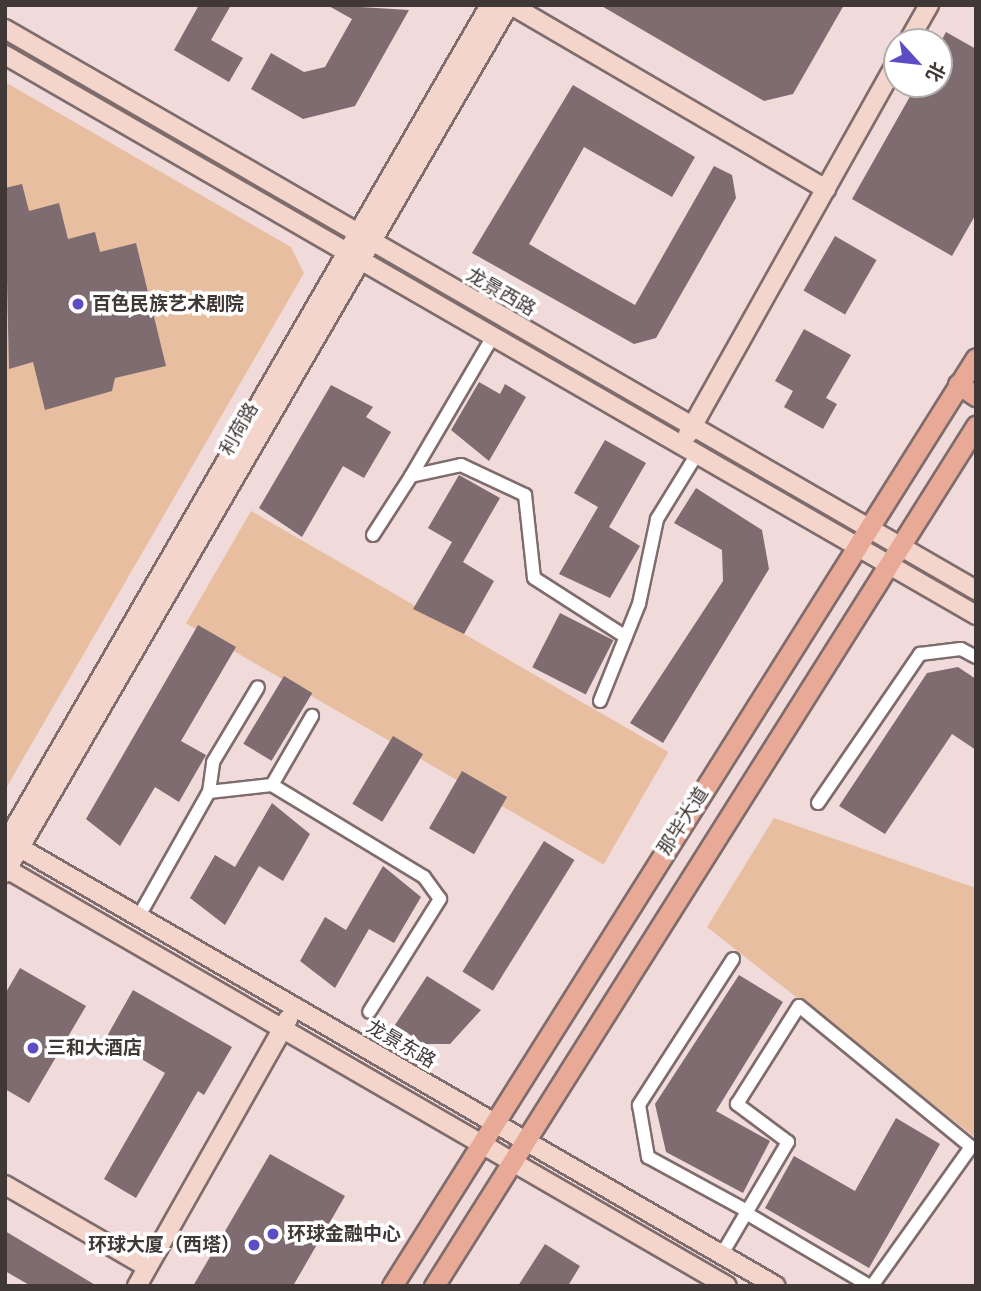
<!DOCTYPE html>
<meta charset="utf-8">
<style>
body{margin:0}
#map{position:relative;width:981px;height:1291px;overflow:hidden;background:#f0dada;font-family:Cabin,"Noto Sans SC",sans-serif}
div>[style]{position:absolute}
.green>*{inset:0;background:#e8bea0;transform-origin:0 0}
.building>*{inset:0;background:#7e6c70;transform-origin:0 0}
.roads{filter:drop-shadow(2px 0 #7f6c6c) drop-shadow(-2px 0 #7f6c6c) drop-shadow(0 2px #7f6c6c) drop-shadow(0 -2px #7f6c6c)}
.street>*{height:12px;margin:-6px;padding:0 6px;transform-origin:6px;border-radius:6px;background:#fff}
.secondary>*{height:18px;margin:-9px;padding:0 9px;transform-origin:9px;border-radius:9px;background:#f4d5cb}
.primary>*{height:19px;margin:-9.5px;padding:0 9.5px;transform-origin:9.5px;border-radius:9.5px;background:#e8aa97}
.dots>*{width:19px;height:19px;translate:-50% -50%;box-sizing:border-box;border:4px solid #fff;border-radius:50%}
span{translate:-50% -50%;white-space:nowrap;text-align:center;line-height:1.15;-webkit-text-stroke:7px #fff;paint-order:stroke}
.street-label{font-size:19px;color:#403837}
.poi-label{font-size:19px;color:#403837;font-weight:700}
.left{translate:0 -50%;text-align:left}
.right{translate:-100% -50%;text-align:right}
.frame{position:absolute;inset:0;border:7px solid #403837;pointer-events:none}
.north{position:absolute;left:883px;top:28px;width:70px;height:70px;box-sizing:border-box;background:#fff;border:2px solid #b3afaf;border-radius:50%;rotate:117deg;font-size:19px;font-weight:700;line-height:28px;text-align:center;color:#403837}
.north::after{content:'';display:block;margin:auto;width:24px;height:32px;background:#5d4dc5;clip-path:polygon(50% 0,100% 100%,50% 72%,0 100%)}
</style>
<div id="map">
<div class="green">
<i style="clip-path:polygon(5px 82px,291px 247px,304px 273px,5px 790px)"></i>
<i style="left:251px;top:511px;width:482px;height:130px;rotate:30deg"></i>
<i style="clip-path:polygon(774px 818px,976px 888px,976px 1138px,707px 927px)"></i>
</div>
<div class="building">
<i style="clip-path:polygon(199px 5px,231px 5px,211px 40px,243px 58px,229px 82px,174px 50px)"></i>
<i style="clip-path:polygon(327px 5px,409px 10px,355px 106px,303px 119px,251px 89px,271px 53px,304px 72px,325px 67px,352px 19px)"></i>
<i style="clip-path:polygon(600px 5px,844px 5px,793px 94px,764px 101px)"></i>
<i style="clip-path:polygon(946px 32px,976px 49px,976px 214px,952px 256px,852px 199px,917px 84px,939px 84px,939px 45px)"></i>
<i style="clip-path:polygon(573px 85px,695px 157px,672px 197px,584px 147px,529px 244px,575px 271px,635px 305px,714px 166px,732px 175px,736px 198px,656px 338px,634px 344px,472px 253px)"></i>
<i style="clip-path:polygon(22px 184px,29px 211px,59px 203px,68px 239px,95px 232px,100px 252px,136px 243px,166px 366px,115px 378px,112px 391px,45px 410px,33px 362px,9px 369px,5px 188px)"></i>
<i style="left:835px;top:236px;width:48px;height:63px;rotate:30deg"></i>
<i style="clip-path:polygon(804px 329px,851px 355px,826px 398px,837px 404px,823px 429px,784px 407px,793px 391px,775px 381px)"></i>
<i style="clip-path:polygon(479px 382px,500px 394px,505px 384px,526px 397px,489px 461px,451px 430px)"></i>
<i style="clip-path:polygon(331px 385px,373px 407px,366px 417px,391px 432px,364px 478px,343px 466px,302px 537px,259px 508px)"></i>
<i style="clip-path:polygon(605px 440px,646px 463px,609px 527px,640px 546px,610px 598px,559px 574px,598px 507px,574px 493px)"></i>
<i style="clip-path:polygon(459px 475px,500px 498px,463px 562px,494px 581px,464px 634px,413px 609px,452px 542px,428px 528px)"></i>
<i style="clip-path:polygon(696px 488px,762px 530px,769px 569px,663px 743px,630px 723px,723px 581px,722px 550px,674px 523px)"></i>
<i style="left:560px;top:613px;width:60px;height:61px;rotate:27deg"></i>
<i style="clip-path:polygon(198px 625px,236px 647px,181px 741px,206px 755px,179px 802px,155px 787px,120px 846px,86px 819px)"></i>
<i style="clip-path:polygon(958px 667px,976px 679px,976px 750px,952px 734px,885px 834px,839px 806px,927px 673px)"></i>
<i style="left:284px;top:676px;width:33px;height:79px;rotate:31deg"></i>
<i style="left:393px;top:736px;width:35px;height:79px;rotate:31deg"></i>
<i style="left:462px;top:771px;width:52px;height:66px;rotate:30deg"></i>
<i style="clip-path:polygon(272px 803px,310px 834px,283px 881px,259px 866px,225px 925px,190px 898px,215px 855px,235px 867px)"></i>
<i style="left:544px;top:841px;width:36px;height:154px;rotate:32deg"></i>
<i style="clip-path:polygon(383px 866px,421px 897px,394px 943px,369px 929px,335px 988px,300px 961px,325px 917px,346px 930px)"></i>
<i style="clip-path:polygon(20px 968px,86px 1006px,29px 1103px,5px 1089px,5px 994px)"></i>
<i style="clip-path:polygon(739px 975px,783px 1002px,716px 1111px,770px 1141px,743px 1193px,666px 1152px,655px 1104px)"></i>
<i style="clip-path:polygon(427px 976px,481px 1010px,450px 1044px,424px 1044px,395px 1025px)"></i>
<i style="clip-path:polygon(133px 990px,232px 1047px,204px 1095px,198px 1091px,136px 1198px,104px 1179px,165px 1073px,106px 1038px)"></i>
<i style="clip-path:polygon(896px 1118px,940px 1144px,869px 1268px,765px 1208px,794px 1156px,855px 1191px)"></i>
<i style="clip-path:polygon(270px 1154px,345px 1196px,293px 1286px,193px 1286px)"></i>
<i style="clip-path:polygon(5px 1231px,97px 1286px,31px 1286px,5px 1271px)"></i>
<i style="clip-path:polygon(545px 1244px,580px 1266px,568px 1286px,518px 1286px)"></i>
</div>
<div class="roads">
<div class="street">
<i style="left:411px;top:476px;width:162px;rotate:-59.6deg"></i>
<i style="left:373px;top:535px;width:70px;rotate:-57.2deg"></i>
<i style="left:411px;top:476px;width:51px;rotate:-12.4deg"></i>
<i style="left:461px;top:465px;width:71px;rotate:25.1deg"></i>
<i style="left:525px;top:495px;width:83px;rotate:83.8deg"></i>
<i style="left:534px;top:578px;width:109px;rotate:32.7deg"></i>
<i style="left:600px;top:701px;width:105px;rotate:-68.1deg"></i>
<i style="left:639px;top:604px;width:87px;rotate:-78deg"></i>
<i style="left:657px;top:519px;width:76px;rotate:-58.4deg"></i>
<i style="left:272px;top:785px;width:80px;rotate:-59.9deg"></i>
<i style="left:209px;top:792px;width:30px;rotate:-82deg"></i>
<i style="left:213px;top:762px;width:87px;rotate:-59deg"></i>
<i style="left:818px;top:803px;width:181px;rotate:-55.6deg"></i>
<i style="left:920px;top:654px;width:41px;rotate:-7deg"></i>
<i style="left:961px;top:649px;width:17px;rotate:28deg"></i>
<i style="left:139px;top:916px;width:142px;rotate:-60.6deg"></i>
<i style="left:209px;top:792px;width:63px;rotate:-6.3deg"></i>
<i style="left:272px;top:785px;width:178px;rotate:31.2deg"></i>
<i style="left:424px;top:877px;width:27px;rotate:54deg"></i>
<i style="left:440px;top:899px;width:133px;rotate:122.1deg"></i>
<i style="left:733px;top:959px;width:174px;rotate:122.8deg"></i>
<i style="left:639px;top:1105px;width:53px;rotate:80.2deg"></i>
<i style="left:648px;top:1157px;width:113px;rotate:28.6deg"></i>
<i style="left:746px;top:1213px;width:144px;rotate:30.5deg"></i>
<i style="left:722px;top:1254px;width:130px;rotate:-59.5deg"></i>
<i style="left:788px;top:1142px;width:64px;rotate:-143.3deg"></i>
<i style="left:737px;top:1104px;width:116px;rotate:-57.7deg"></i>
<i style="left:799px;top:1006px;width:222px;rotate:39.3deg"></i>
<i style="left:971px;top:1147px;width:171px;rotate:125.5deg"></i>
</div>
<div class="secondary">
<i style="left:511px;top:5px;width:365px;rotate:30.3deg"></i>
<i style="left:5px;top:29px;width:1121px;rotate:30.02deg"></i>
<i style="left:908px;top:42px;width:43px;rotate:-60.4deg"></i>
<i style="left:5px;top:55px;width:1121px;rotate:29.97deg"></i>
<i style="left:688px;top:434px;width:427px;rotate:-60.7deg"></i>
<i style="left:10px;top:842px;width:885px;rotate:30.1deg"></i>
<i style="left:5px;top:844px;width:969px;rotate:-59.97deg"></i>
<i style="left:5px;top:868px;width:834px;rotate:30.07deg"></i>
<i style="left:5px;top:873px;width:1004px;rotate:-59.86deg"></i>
<i style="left:5px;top:1185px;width:164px;rotate:30deg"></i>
<i style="left:137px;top:1286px;width:307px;rotate:-60.5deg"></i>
</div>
<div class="primary">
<i style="left:958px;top:384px;width:22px;rotate:34deg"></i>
<i style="left:392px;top:1286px;width:1096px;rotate:-57.82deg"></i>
<i style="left:434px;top:1286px;width:1017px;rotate:-57.78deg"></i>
</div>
</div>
<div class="dots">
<i style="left:78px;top:304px;background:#5d4dc5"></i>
<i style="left:33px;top:1048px;background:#5d4dc5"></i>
<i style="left:273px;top:1234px;background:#5d4dc5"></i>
<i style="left:254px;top:1245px;background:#5d4dc5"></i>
</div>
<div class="street-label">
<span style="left:501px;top:292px;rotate:30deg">龙景西路</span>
<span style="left:239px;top:429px;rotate:-60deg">利荷路</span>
<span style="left:683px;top:821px;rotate:-57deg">那毕大道</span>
<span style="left:401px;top:1044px;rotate:30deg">龙景东路</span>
</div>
<div class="poi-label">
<span class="left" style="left:92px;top:304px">百色民族艺术剧院</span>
<span class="left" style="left:47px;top:1048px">三和大酒店</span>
<span class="left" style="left:287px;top:1234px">环球金融中心</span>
<span class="right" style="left:240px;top:1245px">环球大厦（西塔）</span>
</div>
<div class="frame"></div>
<div class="north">北</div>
</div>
